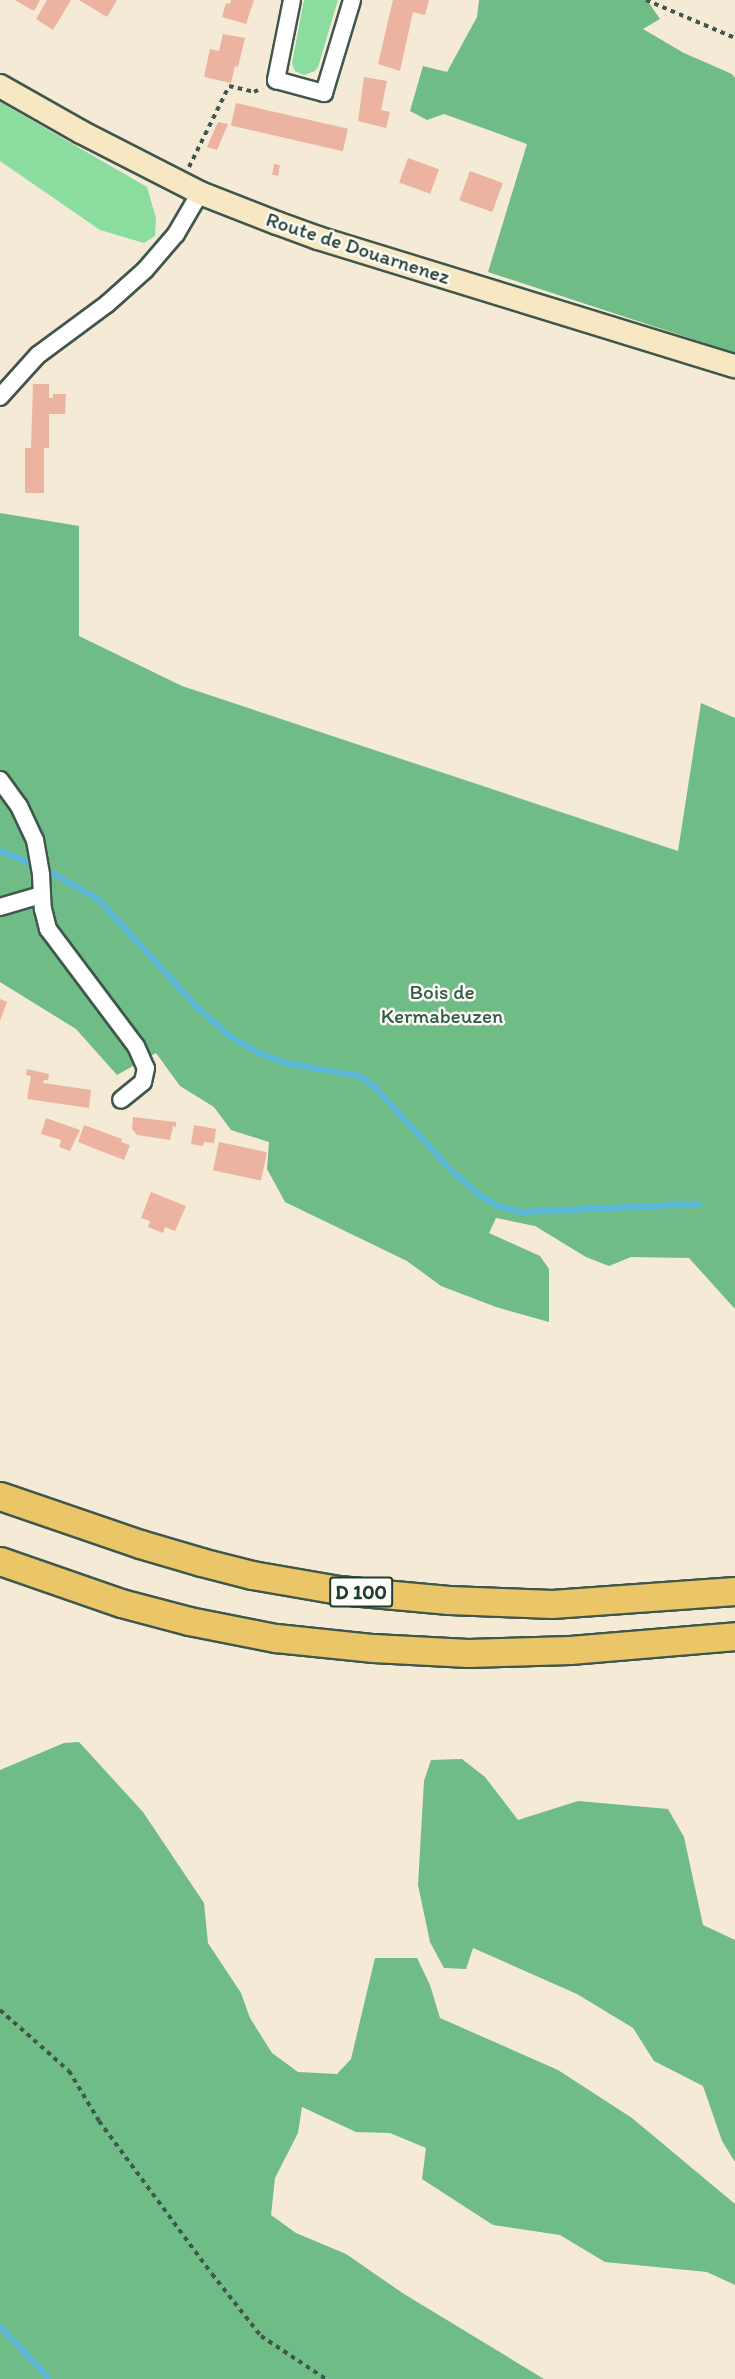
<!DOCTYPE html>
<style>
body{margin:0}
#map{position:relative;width:735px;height:2379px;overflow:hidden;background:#f5ead5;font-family:Itim,sans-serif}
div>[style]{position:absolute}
.green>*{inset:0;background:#8add9f}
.forest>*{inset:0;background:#6fbc86}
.stream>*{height:6px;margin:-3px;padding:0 3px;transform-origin:3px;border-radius:3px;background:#5bb7d9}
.building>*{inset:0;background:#ecb3a0;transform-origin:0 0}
.path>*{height:4px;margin-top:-2px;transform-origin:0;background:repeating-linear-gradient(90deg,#3f574c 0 4.5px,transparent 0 9px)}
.roads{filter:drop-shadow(2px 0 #3f574c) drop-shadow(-2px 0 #3f574c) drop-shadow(0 2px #3f574c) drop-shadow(0 -2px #3f574c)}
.minor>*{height:16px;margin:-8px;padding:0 8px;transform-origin:8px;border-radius:8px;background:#fff}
.secondary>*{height:22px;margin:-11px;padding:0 11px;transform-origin:11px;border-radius:11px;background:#f7e8c3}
.trunk>*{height:27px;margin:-13.5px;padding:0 13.5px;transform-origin:13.5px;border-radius:13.5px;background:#ebc669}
span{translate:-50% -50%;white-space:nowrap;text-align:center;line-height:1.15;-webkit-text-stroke:5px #fdfcf7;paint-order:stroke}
.shield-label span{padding:2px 4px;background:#fdfcf7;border:2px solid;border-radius:4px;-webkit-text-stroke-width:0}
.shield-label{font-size:20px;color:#1f3d34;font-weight:700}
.street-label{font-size:21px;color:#1f3d34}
.park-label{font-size:21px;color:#345d49}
</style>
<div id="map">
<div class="green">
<i style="clip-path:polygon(304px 0,338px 0,318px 67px,315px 71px,304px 75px,295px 71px,292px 63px)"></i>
<i style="clip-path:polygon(0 102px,147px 187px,156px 218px,155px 236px,144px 243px,100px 230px,0 161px)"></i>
</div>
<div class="forest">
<i style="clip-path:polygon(479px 0,647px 0,660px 19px,643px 29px,684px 53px,732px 74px,735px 78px,735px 353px,488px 272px,527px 144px,444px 114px,427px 120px,410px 111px,423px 66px,447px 72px,477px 17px)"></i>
<i style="clip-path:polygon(0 513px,79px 526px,79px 636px,182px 686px,678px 851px,701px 703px,735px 718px,735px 1309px,689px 1258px,631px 1257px,609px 1266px,586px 1257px,535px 1226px,496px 1218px,489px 1233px,540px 1256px,549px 1269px,549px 1322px,496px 1307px,441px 1286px,407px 1261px,285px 1202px,267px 1169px,269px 1142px,231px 1130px,214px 1107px,180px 1086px,156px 1053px,117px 1075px,76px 1029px,0 982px)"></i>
<i style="clip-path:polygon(79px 1742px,143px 1812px,204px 1903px,208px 1943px,241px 1993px,250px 2018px,272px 2053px,298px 2072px,337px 2074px,351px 2059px,375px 1958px,417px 1958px,430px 1985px,440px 2018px,558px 2070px,632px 2118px,735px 2204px,735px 2285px,707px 2272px,605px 2262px,560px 2235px,493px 2225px,422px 2179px,426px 2148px,390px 2133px,356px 2132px,302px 2107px,298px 2133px,275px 2178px,271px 2215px,296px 2233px,346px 2254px,404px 2294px,544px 2379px,0 2379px,0 1770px,64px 1743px)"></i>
<i style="clip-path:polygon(462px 1759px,485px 1777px,518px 1820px,578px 1801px,668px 1809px,684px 1837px,703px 1925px,735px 1940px,735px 2162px,722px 2141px,703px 2086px,654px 2061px,633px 2028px,577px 1994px,473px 1948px,466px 1969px,444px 1968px,430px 1942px,418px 1885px,424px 1781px,431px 1760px)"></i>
</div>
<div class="stream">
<i style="left:0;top:851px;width:48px;rotate:21.8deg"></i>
<i style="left:45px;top:869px;width:61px;rotate:29.5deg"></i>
<i style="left:98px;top:899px;width:148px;rotate:47.5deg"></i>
<i style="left:198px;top:1008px;width:43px;rotate:41.2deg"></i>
<i style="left:230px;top:1036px;width:33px;rotate:31deg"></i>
<i style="left:258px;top:1053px;width:30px;rotate:20deg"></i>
<i style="left:286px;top:1063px;width:74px;rotate:10.1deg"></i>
<i style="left:359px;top:1076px;width:18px;rotate:34deg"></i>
<i style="left:374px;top:1086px;width:115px;rotate:47.5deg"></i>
<i style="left:452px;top:1171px;width:35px;rotate:41deg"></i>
<i style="left:478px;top:1194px;width:23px;rotate:31deg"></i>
<i style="left:498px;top:1206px;width:25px;rotate:14deg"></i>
<i style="left:522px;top:1212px;width:177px;rotate:-2.6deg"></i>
<i style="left:0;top:2326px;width:72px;rotate:47.2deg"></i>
</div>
<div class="building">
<i style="clip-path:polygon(15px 0,40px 0,34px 11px)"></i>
<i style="clip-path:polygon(47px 0,71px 0,53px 30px,36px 19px)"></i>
<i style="clip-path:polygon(79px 0,117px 0,107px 17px)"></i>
<i style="clip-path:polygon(231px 0,254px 0,246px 24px,222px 17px,226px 3px,230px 4px)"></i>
<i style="clip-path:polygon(393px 0,429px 0,425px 15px,413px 12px,400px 71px,378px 64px)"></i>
<i style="clip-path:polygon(223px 34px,245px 38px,238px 67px,235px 66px,231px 83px,204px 77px,210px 49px,219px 51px)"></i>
<i style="clip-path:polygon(364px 77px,387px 81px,381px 110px,390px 112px,386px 128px,358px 121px)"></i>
<i style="left:236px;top:103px;width:115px;height:23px;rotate:13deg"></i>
<i style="clip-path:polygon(218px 122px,228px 124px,217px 150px,207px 147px)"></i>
<i style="left:408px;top:158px;width:33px;height:26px;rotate:20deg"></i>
<i style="left:274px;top:164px;width:6px;height:11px;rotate:9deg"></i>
<i style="left:470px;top:171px;width:35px;height:31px;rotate:20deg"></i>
<i style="clip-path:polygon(33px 384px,49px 384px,49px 398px,53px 398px,53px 394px,66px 394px,65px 414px,49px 414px,49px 448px,44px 448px,44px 493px,25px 493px,25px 448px,31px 448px)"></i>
<i style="clip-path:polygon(0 999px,7px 1002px,0 1021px)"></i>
<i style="clip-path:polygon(27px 1069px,49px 1074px,48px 1080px,44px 1080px,43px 1083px,91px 1090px,89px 1108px,27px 1099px,31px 1076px,26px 1075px)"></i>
<i style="clip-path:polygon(133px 1117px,176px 1122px,176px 1127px,173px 1126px,170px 1140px,137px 1135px,132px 1129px)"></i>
<i style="clip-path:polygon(46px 1118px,80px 1130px,70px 1151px,59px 1147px,61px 1140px,41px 1134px)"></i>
<i style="clip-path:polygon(84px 1125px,122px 1139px,121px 1142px,130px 1145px,124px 1160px,78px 1142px)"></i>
<i style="clip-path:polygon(194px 1125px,216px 1129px,214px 1143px,204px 1142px,203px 1146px,191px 1144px)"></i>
<i style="left:219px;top:1142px;width:49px;height:29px;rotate:12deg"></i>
<i style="clip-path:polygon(151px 1192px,186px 1206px,175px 1231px,165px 1227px,163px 1233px,148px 1227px,150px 1221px,141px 1218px)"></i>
</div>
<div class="path">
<i style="left:646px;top:0;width:97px;rotate:23.1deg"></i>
<i style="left:189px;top:167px;width:90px;rotate:-63.7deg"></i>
<i style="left:229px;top:86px;width:26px;rotate:13deg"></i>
<i style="left:254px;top:92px;width:9px;rotate:-27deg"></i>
<i style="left:0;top:2010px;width:92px;rotate:41.5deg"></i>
<i style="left:69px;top:2071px;width:58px;rotate:59deg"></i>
<i style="left:99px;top:2121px;width:190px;rotate:53.6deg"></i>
<i style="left:212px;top:2274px;width:79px;rotate:51.7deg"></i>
<i style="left:261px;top:2336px;width:78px;rotate:33.5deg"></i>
</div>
<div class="roads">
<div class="minor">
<i style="left:292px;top:0;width:82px;rotate:101.3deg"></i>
<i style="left:276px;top:80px;width:50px;rotate:15.2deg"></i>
<i style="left:324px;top:93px;width:97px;rotate:-73.2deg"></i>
<i style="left:0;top:397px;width:57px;rotate:-47.9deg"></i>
<i style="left:38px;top:355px;width:86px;rotate:-36.5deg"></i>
<i style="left:107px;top:304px;width:51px;rotate:-41.8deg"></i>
<i style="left:145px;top:270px;width:48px;rotate:-49.3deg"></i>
<i style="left:176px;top:234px;width:48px;rotate:-59.7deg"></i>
<i style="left:0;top:780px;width:32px;rotate:54deg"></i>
<i style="left:19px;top:806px;width:38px;rotate:65deg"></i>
<i style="left:35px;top:840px;width:36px;rotate:80deg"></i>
<i style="left:41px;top:875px;width:34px;rotate:87deg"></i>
<i style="left:43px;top:909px;width:21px;rotate:76deg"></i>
<i style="left:48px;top:929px;width:146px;rotate:53.1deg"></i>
<i style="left:136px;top:1046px;width:24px;rotate:66deg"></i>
<i style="left:146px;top:1068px;width:14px;rotate:102deg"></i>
<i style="left:143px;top:1082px;width:28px;rotate:141deg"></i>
<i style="left:0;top:907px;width:43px;rotate:-16.3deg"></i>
</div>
<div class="secondary">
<i style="left:0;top:86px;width:93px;rotate:29.6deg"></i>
<i style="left:81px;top:132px;width:134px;rotate:27.1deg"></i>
<i style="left:200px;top:193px;width:83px;rotate:21.3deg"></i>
<i style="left:277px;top:223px;width:44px;rotate:20.1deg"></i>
<i style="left:318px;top:238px;width:436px;rotate:17.1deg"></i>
</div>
<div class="trunk">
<i style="left:0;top:1496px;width:148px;rotate:18.9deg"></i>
<i style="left:140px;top:1544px;width:64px;rotate:16.4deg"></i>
<i style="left:201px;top:1562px;width:53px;rotate:14.3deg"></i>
<i style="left:252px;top:1575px;width:88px;rotate:9.8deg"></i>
<i style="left:339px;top:1590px;width:110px;rotate:5.2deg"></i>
<i style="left:449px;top:1600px;width:103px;rotate:2.2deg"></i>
<i style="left:552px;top:1604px;width:183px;rotate:-4.1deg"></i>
<i style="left:0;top:1561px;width:128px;rotate:19.1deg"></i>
<i style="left:121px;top:1603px;width:70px;rotate:14.8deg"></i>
<i style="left:189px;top:1621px;width:89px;rotate:11.1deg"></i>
<i style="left:276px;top:1638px;width:98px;rotate:5.9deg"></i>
<i style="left:373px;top:1648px;width:95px;rotate:3deg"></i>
<i style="left:468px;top:1653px;width:102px;rotate:-1.7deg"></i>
<i style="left:570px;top:1650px;width:166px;rotate:-4.8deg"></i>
</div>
</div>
<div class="shield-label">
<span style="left:361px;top:1592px">D 100</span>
</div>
<div class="street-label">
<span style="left:358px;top:248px;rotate:18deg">Route de Douarnenez</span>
</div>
<div class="park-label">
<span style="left:442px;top:1004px">Bois de<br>Kermabeuzen</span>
</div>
</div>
